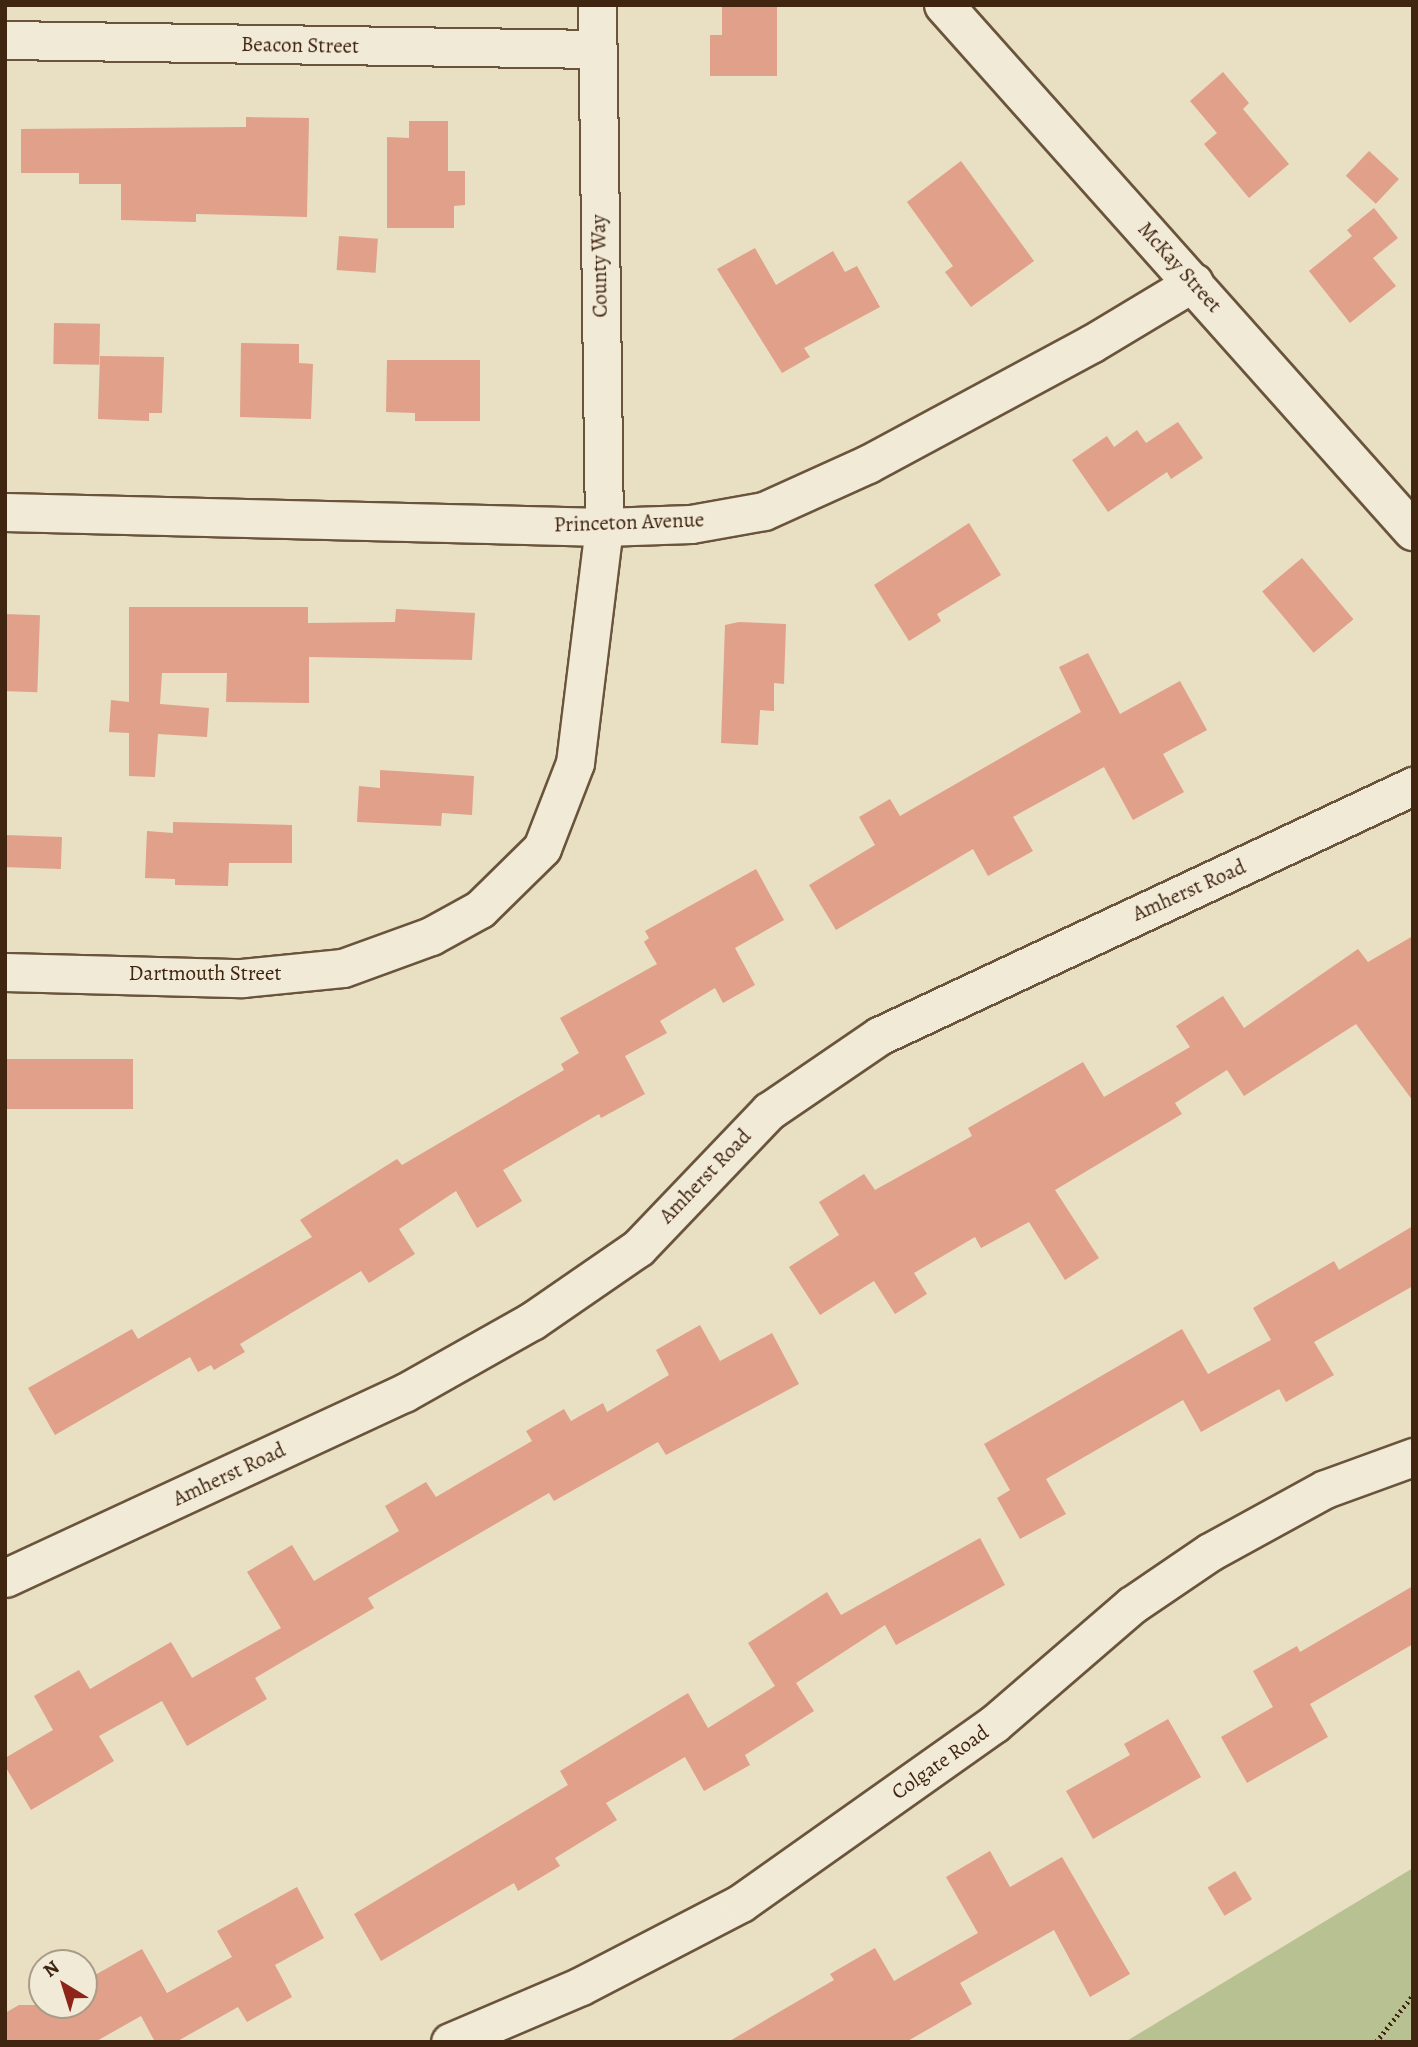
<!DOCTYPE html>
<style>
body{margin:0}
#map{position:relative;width:1418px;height:2047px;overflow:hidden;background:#e9dfc2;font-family:Alegreya,serif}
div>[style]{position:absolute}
.green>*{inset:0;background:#b8c192}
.building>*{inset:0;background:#e0a089;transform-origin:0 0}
.path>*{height:4.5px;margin-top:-2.25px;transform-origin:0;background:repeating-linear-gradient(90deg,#402510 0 2px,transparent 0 5.5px)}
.roads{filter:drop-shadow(2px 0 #6a543c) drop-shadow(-2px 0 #6a543c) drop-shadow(0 2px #6a543c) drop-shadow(0 -2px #6a543c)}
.minor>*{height:37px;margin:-18.5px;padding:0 18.5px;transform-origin:18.5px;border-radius:18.5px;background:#f1ead7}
.secondary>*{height:38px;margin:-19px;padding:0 19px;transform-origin:19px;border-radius:19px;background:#f1ead7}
span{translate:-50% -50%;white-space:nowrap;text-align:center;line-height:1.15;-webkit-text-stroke:6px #f1ead7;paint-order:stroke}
.street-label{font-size:21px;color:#402510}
.frame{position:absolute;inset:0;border:7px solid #402510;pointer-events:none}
.north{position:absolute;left:28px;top:1949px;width:70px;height:70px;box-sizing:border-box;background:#f1ead7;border:2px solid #aa9b87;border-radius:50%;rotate:322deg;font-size:19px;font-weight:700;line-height:28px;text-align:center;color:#402510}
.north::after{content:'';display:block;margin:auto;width:24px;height:32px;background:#8f2418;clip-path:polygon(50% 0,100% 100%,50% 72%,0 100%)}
</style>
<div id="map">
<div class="green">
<i style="clip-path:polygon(1413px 1868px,1413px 2042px,1125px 2042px)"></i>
</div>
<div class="building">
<i style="clip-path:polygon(722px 5px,777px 5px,777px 76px,710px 76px,710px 35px,722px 35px)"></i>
<i style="clip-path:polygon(1223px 72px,1249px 103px,1243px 109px,1289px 164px,1249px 198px,1204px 144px,1217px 133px,1190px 101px)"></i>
<i style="clip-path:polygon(246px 117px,309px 118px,307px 217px,196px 214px,196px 222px,121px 220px,121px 184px,79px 184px,79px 173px,21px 173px,21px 129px,246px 127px)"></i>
<i style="clip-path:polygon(409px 121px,448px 121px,448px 171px,465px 171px,465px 205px,454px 206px,454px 228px,387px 228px,387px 137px,409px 138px)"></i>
<i style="left:1369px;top:151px;width:41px;height:34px;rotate:43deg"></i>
<i style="clip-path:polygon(961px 161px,1034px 261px,971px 307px,945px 272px,953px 266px,907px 202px)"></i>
<i style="clip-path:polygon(1374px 208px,1398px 238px,1373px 258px,1396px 286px,1350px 323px,1309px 271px,1352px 236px,1347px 230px)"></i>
<i style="left:339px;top:236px;width:39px;height:34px;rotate:4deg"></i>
<i style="clip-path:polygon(755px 248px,776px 285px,833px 251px,845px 272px,857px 266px,880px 307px,804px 348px,810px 357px,782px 373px,717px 269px)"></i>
<i style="left:54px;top:323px;width:46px;height:41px;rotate:1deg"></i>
<i style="clip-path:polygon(241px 343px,299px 344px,299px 363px,313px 364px,311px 419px,240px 417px)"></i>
<i style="clip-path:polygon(100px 356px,164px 357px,162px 413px,149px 413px,149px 421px,98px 419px)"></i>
<i style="clip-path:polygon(387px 360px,480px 360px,480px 421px,415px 421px,415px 413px,386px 412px)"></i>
<i style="clip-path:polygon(1178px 422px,1203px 458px,1171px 479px,1167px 472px,1108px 512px,1072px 460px,1107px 436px,1114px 447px,1137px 430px,1146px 443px)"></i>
<i style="clip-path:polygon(969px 523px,1001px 575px,937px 614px,941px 621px,909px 641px,874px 585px)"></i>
<i style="left:1302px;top:558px;width:80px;height:52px;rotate:50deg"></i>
<i style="clip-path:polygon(129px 607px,308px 607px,308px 623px,395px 622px,396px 609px,475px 613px,472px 660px,309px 657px,309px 703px,226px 702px,227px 673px,162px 673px,160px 704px,209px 708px,207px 737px,158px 734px,155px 777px,129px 776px,129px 733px,109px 732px,111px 700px,129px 702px)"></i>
<i style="left:5px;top:614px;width:35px;height:77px;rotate:2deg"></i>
<i style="clip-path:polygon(739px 622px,786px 624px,784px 684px,774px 683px,774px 711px,760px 710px,758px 745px,721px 743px,725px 625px)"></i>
<i style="clip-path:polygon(1088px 653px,1120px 714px,1180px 681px,1207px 730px,1163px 754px,1184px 792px,1133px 820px,1104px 767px,1013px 817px,1033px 851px,988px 876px,973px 849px,836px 930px,809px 885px,875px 845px,859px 817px,890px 799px,900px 816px,1081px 712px,1059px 667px)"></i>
<i style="clip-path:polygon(380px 770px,474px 776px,472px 815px,442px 813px,441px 826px,357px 822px,359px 786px,380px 788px)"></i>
<i style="clip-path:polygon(173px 822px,292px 825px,292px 863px,229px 863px,228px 886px,175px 885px,175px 879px,145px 878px,147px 831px,173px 833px)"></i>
<i style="left:5px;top:835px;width:57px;height:32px;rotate:2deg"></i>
<i style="clip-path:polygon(756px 869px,784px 920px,735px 948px,755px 985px,723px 1003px,715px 988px,660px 1021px,667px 1033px,625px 1056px,645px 1094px,601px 1118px,599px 1114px,503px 1170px,522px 1201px,477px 1228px,456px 1191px,399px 1229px,415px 1254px,369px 1283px,361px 1271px,240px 1344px,245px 1352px,214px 1370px,211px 1365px,198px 1372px,190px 1357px,55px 1435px,28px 1388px,132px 1329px,138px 1339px,312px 1237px,300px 1220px,397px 1159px,402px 1165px,564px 1070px,561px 1064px,579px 1053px,560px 1018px,657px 964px,644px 942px,649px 938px,645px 931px)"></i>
<i style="clip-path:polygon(1413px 936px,1413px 1101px,1356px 1024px,1244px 1096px,1227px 1070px,1175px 1103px,1182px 1114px,1055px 1190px,1099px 1258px,1065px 1280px,1029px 1222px,981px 1248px,975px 1237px,914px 1273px,927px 1294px,895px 1314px,874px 1281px,820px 1315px,789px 1267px,839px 1235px,819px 1202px,864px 1174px,875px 1190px,972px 1136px,968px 1128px,1083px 1062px,1104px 1097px,1190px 1047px,1176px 1026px,1223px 996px,1244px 1028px,1358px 949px,1368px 962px)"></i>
<i style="left:5px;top:1059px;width:128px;height:50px"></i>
<i style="clip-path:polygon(1413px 1226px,1413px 1286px,1314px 1342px,1334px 1375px,1286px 1402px,1279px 1389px,1201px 1432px,1183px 1400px,1046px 1479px,1066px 1514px,1020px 1539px,997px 1498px,1010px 1490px,984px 1444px,1182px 1329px,1208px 1374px,1271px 1340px,1253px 1308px,1334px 1261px,1339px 1270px)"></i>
<i style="clip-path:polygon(700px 1325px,720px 1361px,772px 1333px,799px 1384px,666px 1455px,658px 1442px,554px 1501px,549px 1493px,368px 1598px,374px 1608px,255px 1678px,267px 1699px,187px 1746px,162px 1701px,99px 1736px,114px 1761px,31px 1810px,5px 1766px,5px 1758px,53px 1730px,34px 1696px,79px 1670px,90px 1689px,171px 1642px,192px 1678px,281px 1628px,247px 1572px,292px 1545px,314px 1581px,399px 1531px,385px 1506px,426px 1482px,436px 1497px,532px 1441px,526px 1431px,564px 1409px,571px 1421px,603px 1403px,607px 1412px,669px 1375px,656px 1350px)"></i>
<i style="clip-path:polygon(980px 1538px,1005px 1585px,896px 1645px,885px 1625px,796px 1683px,814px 1711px,745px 1755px,750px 1765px,704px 1791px,685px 1757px,606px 1803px,617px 1820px,555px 1858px,560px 1866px,518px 1891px,514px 1883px,381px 1961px,354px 1914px,568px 1785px,560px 1771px,688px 1693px,708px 1728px,775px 1686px,748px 1643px,827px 1592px,841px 1615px)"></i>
<i style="clip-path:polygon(1413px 1586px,1413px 1644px,1310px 1704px,1328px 1737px,1247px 1783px,1221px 1737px,1273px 1707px,1253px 1671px,1297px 1646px,1300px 1652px)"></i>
<i style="clip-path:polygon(1168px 1719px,1201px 1777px,1093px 1839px,1066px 1791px,1130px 1755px,1124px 1744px)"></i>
<i style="clip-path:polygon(990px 1851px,1010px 1887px,1062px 1857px,1130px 1974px,1090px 1997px,1054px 1930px,960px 1983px,972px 2004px,906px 2042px,728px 2042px,834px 1980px,830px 1974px,875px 1948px,894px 1981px,978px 1933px,946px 1877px)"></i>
<i style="left:1235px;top:1871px;width:33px;height:32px;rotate:59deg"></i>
<i style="clip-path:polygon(297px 1887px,324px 1938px,275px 1965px,292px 1997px,247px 2022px,238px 2007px,176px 2042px,155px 2042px,141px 2016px,95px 2042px,5px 2042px,5px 2013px,19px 2005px,84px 2005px,84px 1981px,142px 1949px,167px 1993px,232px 1957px,217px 1931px)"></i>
</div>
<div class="path">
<i style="left:1376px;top:2042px;width:60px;rotate:-51.8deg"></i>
</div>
<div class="roads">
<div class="minor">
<i style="left:5px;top:40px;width:590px;rotate:0.87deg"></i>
<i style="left:5px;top:512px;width:599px;rotate:1.43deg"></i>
<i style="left:604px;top:527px;width:87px;rotate:-2deg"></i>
<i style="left:691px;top:524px;width:74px;rotate:-10.1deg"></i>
<i style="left:764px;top:511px;width:114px;rotate:-24.3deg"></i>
<i style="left:868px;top:464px;width:253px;rotate:-28.3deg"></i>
<i style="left:1091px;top:344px;width:120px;rotate:-31deg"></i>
<i style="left:5px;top:972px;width:237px;rotate:1.5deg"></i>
<i style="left:242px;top:978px;width:101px;rotate:-5.7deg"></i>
<i style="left:343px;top:968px;width:94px;rotate:-20deg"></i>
<i style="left:431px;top:936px;width:56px;rotate:-28.9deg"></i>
<i style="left:480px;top:909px;width:87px;rotate:-44.5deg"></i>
<i style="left:542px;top:848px;width:91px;rotate:-68.8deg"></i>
<i style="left:575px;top:763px;width:238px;rotate:-83deg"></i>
<i style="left:604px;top:527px;width:522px;rotate:-90.77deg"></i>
<i style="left:5px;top:1578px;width:440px;rotate:-24.9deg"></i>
<i style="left:404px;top:1393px;width:147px;rotate:-29.4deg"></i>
<i style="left:532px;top:1321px;width:129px;rotate:-34.6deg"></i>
<i style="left:638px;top:1248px;width:190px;rotate:-46.3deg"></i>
<i style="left:769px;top:1111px;width:133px;rotate:-34.3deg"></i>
<i style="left:879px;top:1036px;width:590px;rotate:-25.09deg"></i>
<i style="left:450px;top:2042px;width:142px;rotate:-23.1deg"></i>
<i style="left:581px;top:1986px;width:180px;rotate:-27.4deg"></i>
<i style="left:741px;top:1903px;width:310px;rotate:-35.3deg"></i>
<i style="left:994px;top:1724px;width:182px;rotate:-40.8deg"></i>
<i style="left:1132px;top:1605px;width:94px;rotate:-34.2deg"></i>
<i style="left:1210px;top:1552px;width:131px;rotate:-28.7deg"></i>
<i style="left:1325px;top:1489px;width:94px;rotate:-20deg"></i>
</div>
<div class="secondary">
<i style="left:944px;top:5px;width:705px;rotate:48.28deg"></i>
</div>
</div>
<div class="street-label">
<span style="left:300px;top:45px;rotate:1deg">Beacon Street</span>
<span style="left:599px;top:266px;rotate:-91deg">County Way</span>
<span style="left:1180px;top:267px;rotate:48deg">McKay Street</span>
<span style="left:629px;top:522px;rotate:-2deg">Princeton Avenue</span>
<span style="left:1189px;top:890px;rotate:-24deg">Amherst Road</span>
<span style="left:205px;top:973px">Dartmouth Street</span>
<span style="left:705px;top:1176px;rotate:-46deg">Amherst Road</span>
<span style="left:229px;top:1474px;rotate:-25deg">Amherst Road</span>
<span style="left:940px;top:1762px;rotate:-35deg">Colgate Road</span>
</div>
<div class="frame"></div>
<div class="north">N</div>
</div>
